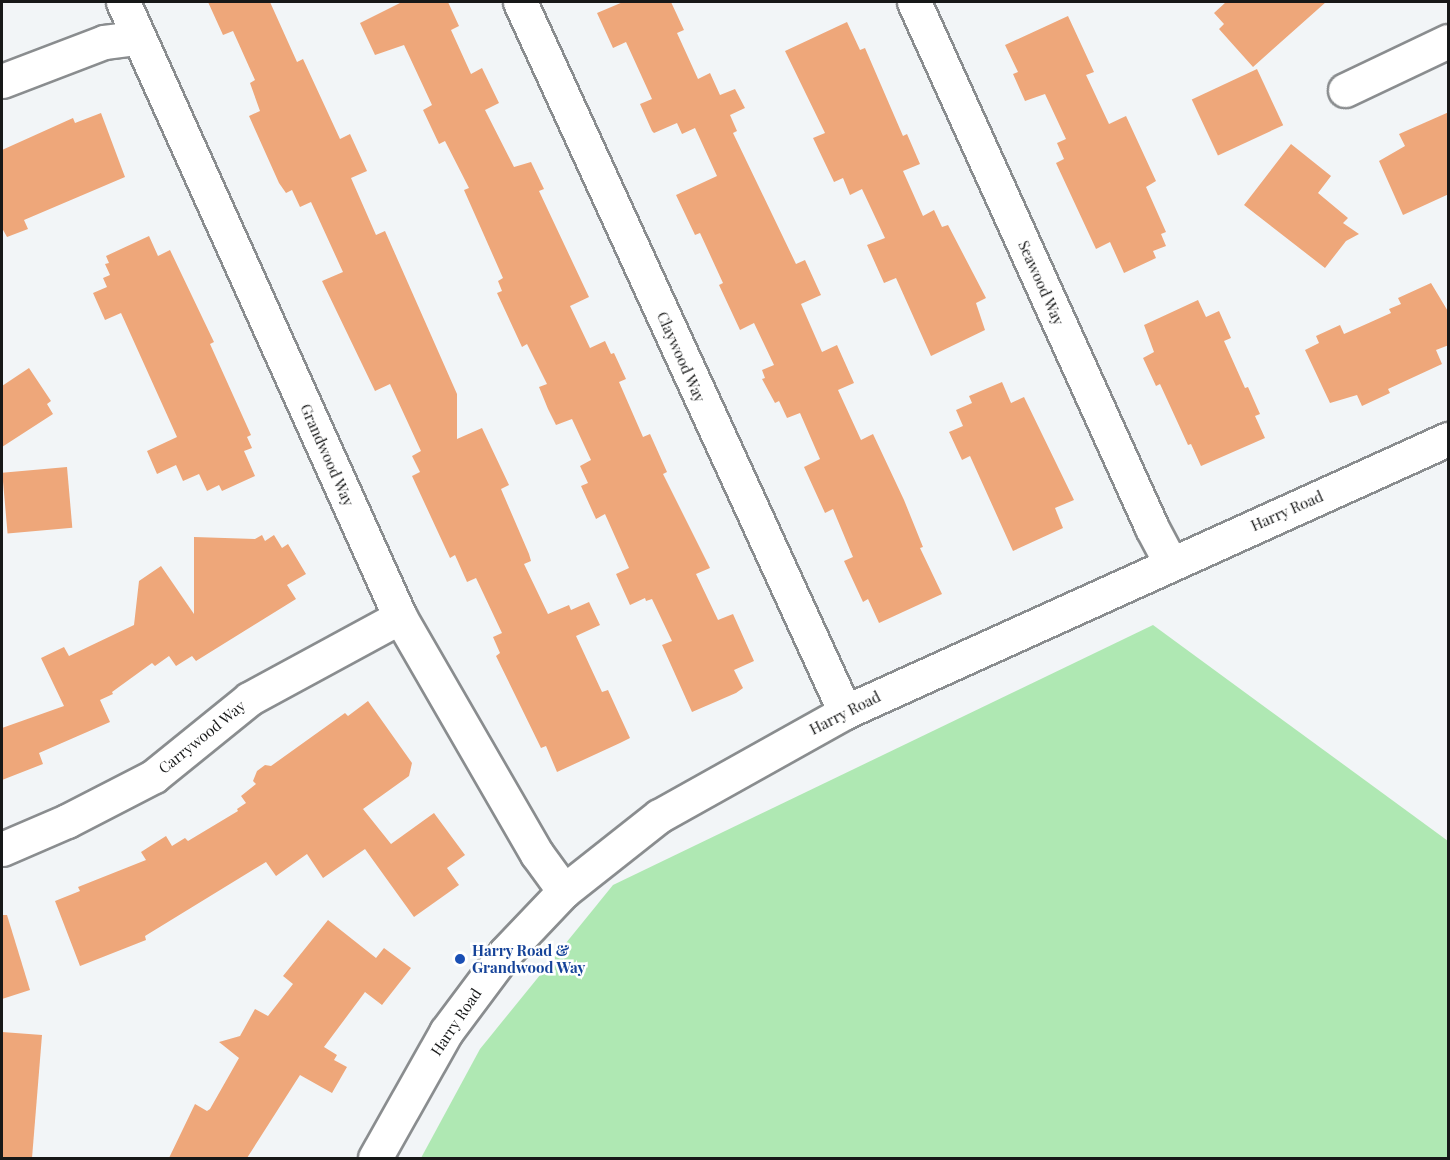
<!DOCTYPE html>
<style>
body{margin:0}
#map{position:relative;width:1450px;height:1160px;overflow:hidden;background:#f2f5f7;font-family:"Playfair Display",serif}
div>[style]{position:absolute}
.green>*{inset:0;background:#afe8b3}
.building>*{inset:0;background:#eea77a;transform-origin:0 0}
.roads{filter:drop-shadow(2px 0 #8a8d8f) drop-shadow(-2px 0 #8a8d8f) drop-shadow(0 2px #8a8d8f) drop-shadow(0 -2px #8a8d8f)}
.minor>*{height:33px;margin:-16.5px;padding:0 16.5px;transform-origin:16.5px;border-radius:16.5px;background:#fff}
.dots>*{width:16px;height:16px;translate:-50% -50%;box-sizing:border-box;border:3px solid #fff;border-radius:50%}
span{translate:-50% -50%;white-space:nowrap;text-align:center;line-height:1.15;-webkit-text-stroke:5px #fff;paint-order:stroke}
.street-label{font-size:15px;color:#171818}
.transit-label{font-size:15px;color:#164399;font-weight:700}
.left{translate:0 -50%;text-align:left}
.frame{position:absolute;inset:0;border:3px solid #171818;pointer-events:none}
</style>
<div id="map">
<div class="green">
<i style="clip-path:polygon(1153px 625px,1448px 841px,1448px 1158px,421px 1158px,480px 1049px,613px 885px)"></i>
</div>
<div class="building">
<i style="clip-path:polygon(208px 2px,270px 2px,297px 62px,303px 59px,340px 139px,350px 134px,367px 171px,351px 178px,376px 235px,385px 231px,457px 394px,457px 439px,482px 428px,509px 485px,501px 489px,529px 554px,531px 561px,524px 564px,548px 614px,569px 605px,571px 610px,589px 602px,600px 625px,576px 636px,602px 692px,608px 690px,630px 738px,620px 743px,557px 772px,546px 746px,541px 748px,496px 656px,500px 653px,493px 637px,502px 633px,476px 578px,467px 582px,455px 555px,450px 558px,412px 476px,420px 472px,412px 456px,421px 451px,390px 384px,375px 391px,322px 281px,343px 272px,311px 202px,300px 207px,292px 190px,286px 193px,279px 183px,249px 116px,260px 111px,250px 83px,255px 80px,233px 31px,223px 35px)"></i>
<i style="clip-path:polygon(402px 2px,448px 2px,459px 26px,451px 30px,471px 74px,482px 68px,499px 103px,485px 110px,514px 167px,531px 162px,544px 189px,539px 191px,589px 297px,570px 306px,590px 348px,605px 341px,611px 354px,614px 353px,626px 379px,619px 382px,643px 437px,650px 434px,667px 472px,663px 474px,710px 568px,696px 574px,718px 620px,733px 614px,754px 661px,734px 670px,743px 688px,736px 693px,692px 712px,662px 645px,672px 641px,652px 599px,646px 601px,645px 598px,630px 605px,616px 574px,629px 568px,605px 514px,596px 519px,581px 486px,588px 483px,580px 466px,591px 460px,572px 419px,556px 425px,548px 409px,539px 387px,547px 384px,527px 344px,522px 347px,497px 293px,502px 291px,498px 281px,503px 278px,464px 190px,469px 188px,445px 141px,439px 144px,423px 110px,432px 105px,404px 45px,375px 55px,360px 23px)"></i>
<i style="clip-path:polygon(623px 2px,671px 2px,684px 30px,677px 33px,698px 79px,710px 73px,720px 95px,735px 89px,745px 108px,730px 115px,737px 131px,733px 133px,796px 264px,805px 260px,821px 295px,801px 304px,822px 352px,837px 345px,854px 383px,838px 390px,861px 440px,873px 434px,904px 500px,923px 547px,920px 548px,942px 594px,879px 623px,868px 599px,863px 602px,844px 561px,853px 557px,833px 509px,825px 513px,804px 467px,820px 459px,800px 413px,787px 418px,779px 401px,775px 403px,762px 379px,765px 378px,762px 370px,774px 365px,754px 323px,740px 330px,719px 285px,723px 283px,700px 233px,695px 235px,676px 195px,717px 176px,695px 128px,682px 134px,677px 123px,654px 133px,652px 131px,640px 104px,652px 99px,626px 42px,613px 48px,597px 13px)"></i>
<i style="clip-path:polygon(1226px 2px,1326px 2px,1253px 67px,1219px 29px,1224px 24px,1214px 13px)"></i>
<i style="clip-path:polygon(1068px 16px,1094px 72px,1086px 75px,1109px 124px,1126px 116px,1156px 181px,1146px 187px,1166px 232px,1161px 234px,1166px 246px,1153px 251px,1156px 258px,1124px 273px,1110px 242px,1096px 249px,1056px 163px,1064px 159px,1057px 143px,1066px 139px,1045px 94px,1025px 101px,1013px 74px,1018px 72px,1005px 45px)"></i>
<i style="clip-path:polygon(847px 22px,860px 50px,865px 48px,903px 136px,907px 134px,920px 164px,903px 171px,923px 216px,934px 210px,942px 227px,948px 225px,986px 298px,976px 303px,985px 330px,931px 356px,896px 278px,884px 283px,867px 245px,885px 238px,862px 189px,850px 195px,843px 178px,834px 182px,813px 138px,825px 133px,785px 51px)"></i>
<i style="left:1257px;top:69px;width:62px;height:72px;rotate:65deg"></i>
<i style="clip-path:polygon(1449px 112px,1449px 194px,1403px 215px,1379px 161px,1405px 146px,1399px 134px)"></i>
<i style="clip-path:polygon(101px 113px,125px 177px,24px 220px,28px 229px,7px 237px,2px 228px,2px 150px,73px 118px,75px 123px)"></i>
<i style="clip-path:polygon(1291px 144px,1331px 176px,1318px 193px,1348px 218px,1343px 223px,1359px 234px,1346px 241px,1325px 268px,1244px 205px)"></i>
<i style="clip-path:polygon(149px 236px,158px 256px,170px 250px,214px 342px,210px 344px,251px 435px,247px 437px,252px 448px,244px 451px,255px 476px,222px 491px,219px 485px,207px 491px,199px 474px,183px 481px,176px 465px,157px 474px,147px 451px,177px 437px,121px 313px,105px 320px,93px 293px,107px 287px,103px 278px,110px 275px,105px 264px,109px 263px,106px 256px)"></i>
<i style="clip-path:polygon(1431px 283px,1449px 313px,1449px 345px,1436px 350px,1442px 364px,1388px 389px,1390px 393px,1362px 406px,1357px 395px,1330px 403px,1305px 350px,1319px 343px,1316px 336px,1340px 325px,1344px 334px,1391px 313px,1389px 309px,1401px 304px,1398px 298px)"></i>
<i style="clip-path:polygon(1198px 300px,1206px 317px,1219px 311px,1231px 338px,1224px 341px,1245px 388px,1248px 387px,1260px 414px,1255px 416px,1265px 438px,1201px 466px,1191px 444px,1188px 445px,1160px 384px,1156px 386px,1143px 358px,1154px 352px,1144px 325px)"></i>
<i style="clip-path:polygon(29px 368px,51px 401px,47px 404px,53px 414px,2px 447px,2px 386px)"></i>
<i style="clip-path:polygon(1002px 382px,1011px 403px,1024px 397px,1074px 500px,1055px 508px,1063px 528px,1013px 551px,970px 456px,962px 460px,949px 432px,963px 426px,956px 410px,972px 403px,969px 396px)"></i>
<i style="left:67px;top:467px;width:61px;height:65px;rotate:85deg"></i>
<i style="clip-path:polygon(262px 535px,265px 541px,274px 535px,282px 548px,288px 544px,306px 574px,287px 585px,296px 599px,196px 661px,192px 656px,176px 666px,169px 656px,155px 666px,152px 663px,112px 692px,113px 694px,100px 700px,110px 722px,39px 753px,43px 764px,2px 780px,2px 728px,64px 706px,41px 658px,64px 647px,69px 656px,134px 625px,139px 581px,161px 566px,194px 614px,194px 537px,255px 539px)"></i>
<i style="clip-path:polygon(368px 701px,412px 763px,409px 776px,363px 809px,391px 844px,434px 813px,465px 855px,447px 868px,459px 885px,414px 917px,365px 849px,323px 878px,307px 854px,276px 876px,266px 862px,145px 936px,146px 940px,80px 966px,55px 901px,80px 891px,78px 887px,146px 860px,141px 852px,166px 836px,172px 846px,185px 838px,188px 841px,238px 811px,237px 809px,246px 803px,241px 796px,256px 784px,253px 781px,257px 771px,265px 765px,271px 766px,345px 713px,348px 716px)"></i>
<i style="clip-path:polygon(2px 915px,7px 915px,30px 990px,2px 999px)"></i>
<i style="clip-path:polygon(328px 920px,376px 958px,384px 948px,411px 968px,382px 1005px,365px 992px,324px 1047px,337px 1055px,334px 1060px,347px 1067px,332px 1093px,300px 1075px,247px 1158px,169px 1158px,195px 1104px,207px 1111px,210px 1109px,239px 1058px,219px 1042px,240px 1036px,255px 1009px,268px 1016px,293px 984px,283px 976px)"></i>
<i style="clip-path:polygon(2px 1032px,42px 1035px,32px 1158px,2px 1158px)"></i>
</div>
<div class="roads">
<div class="minor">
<i style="left:123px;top:2px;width:675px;rotate:65.75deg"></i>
<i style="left:400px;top:617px;width:274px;rotate:60deg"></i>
<i style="left:537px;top:854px;width:46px;rotate:53.9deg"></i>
<i style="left:520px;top:2px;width:781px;rotate:65.4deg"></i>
<i style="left:914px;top:2px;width:577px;rotate:65.65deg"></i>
<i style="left:1152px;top:528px;width:40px;rotate:62deg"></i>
<i style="left:2px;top:81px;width:109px;rotate:-20.9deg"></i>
<i style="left:104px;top:42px;width:35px;rotate:-7deg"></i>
<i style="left:1345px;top:90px;width:114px;rotate:-25.4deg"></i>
<i style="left:2px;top:849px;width:71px;rotate:-23.3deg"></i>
<i style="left:67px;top:821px;width:98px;rotate:-27.3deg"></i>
<i style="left:154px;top:776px;width:122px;rotate:-39deg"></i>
<i style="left:249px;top:699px;width:172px;rotate:-28.5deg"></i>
<i style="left:375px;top:1158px;width:145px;rotate:-60.6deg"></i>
<i style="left:446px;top:1032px;width:99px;rotate:-53.2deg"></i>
<i style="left:505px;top:953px;width:86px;rotate:-46.4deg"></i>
<i style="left:564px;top:891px;width:121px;rotate:-38.3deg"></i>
<i style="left:659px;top:816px;width:213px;rotate:-29.2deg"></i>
<i style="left:845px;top:712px;width:662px;rotate:-24.36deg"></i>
</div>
</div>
<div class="dots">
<i style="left:460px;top:959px;background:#1a4fb4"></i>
</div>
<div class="street-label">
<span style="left:1041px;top:283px;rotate:66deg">Seawood Way</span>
<span style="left:681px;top:357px;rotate:66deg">Claywood Way</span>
<span style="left:327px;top:455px;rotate:66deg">Grandwood Way</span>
<span style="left:1287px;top:511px;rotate:-24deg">Harry Road</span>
<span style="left:845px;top:713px;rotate:-27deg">Harry Road</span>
<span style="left:202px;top:737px;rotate:-39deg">Carrywood Way</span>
<span style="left:456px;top:1022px;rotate:-56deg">Harry Road</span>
</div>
<div class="transit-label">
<span class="left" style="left:472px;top:959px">Harry Road &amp;<br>Grandwood Way</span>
</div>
<div class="frame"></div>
</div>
